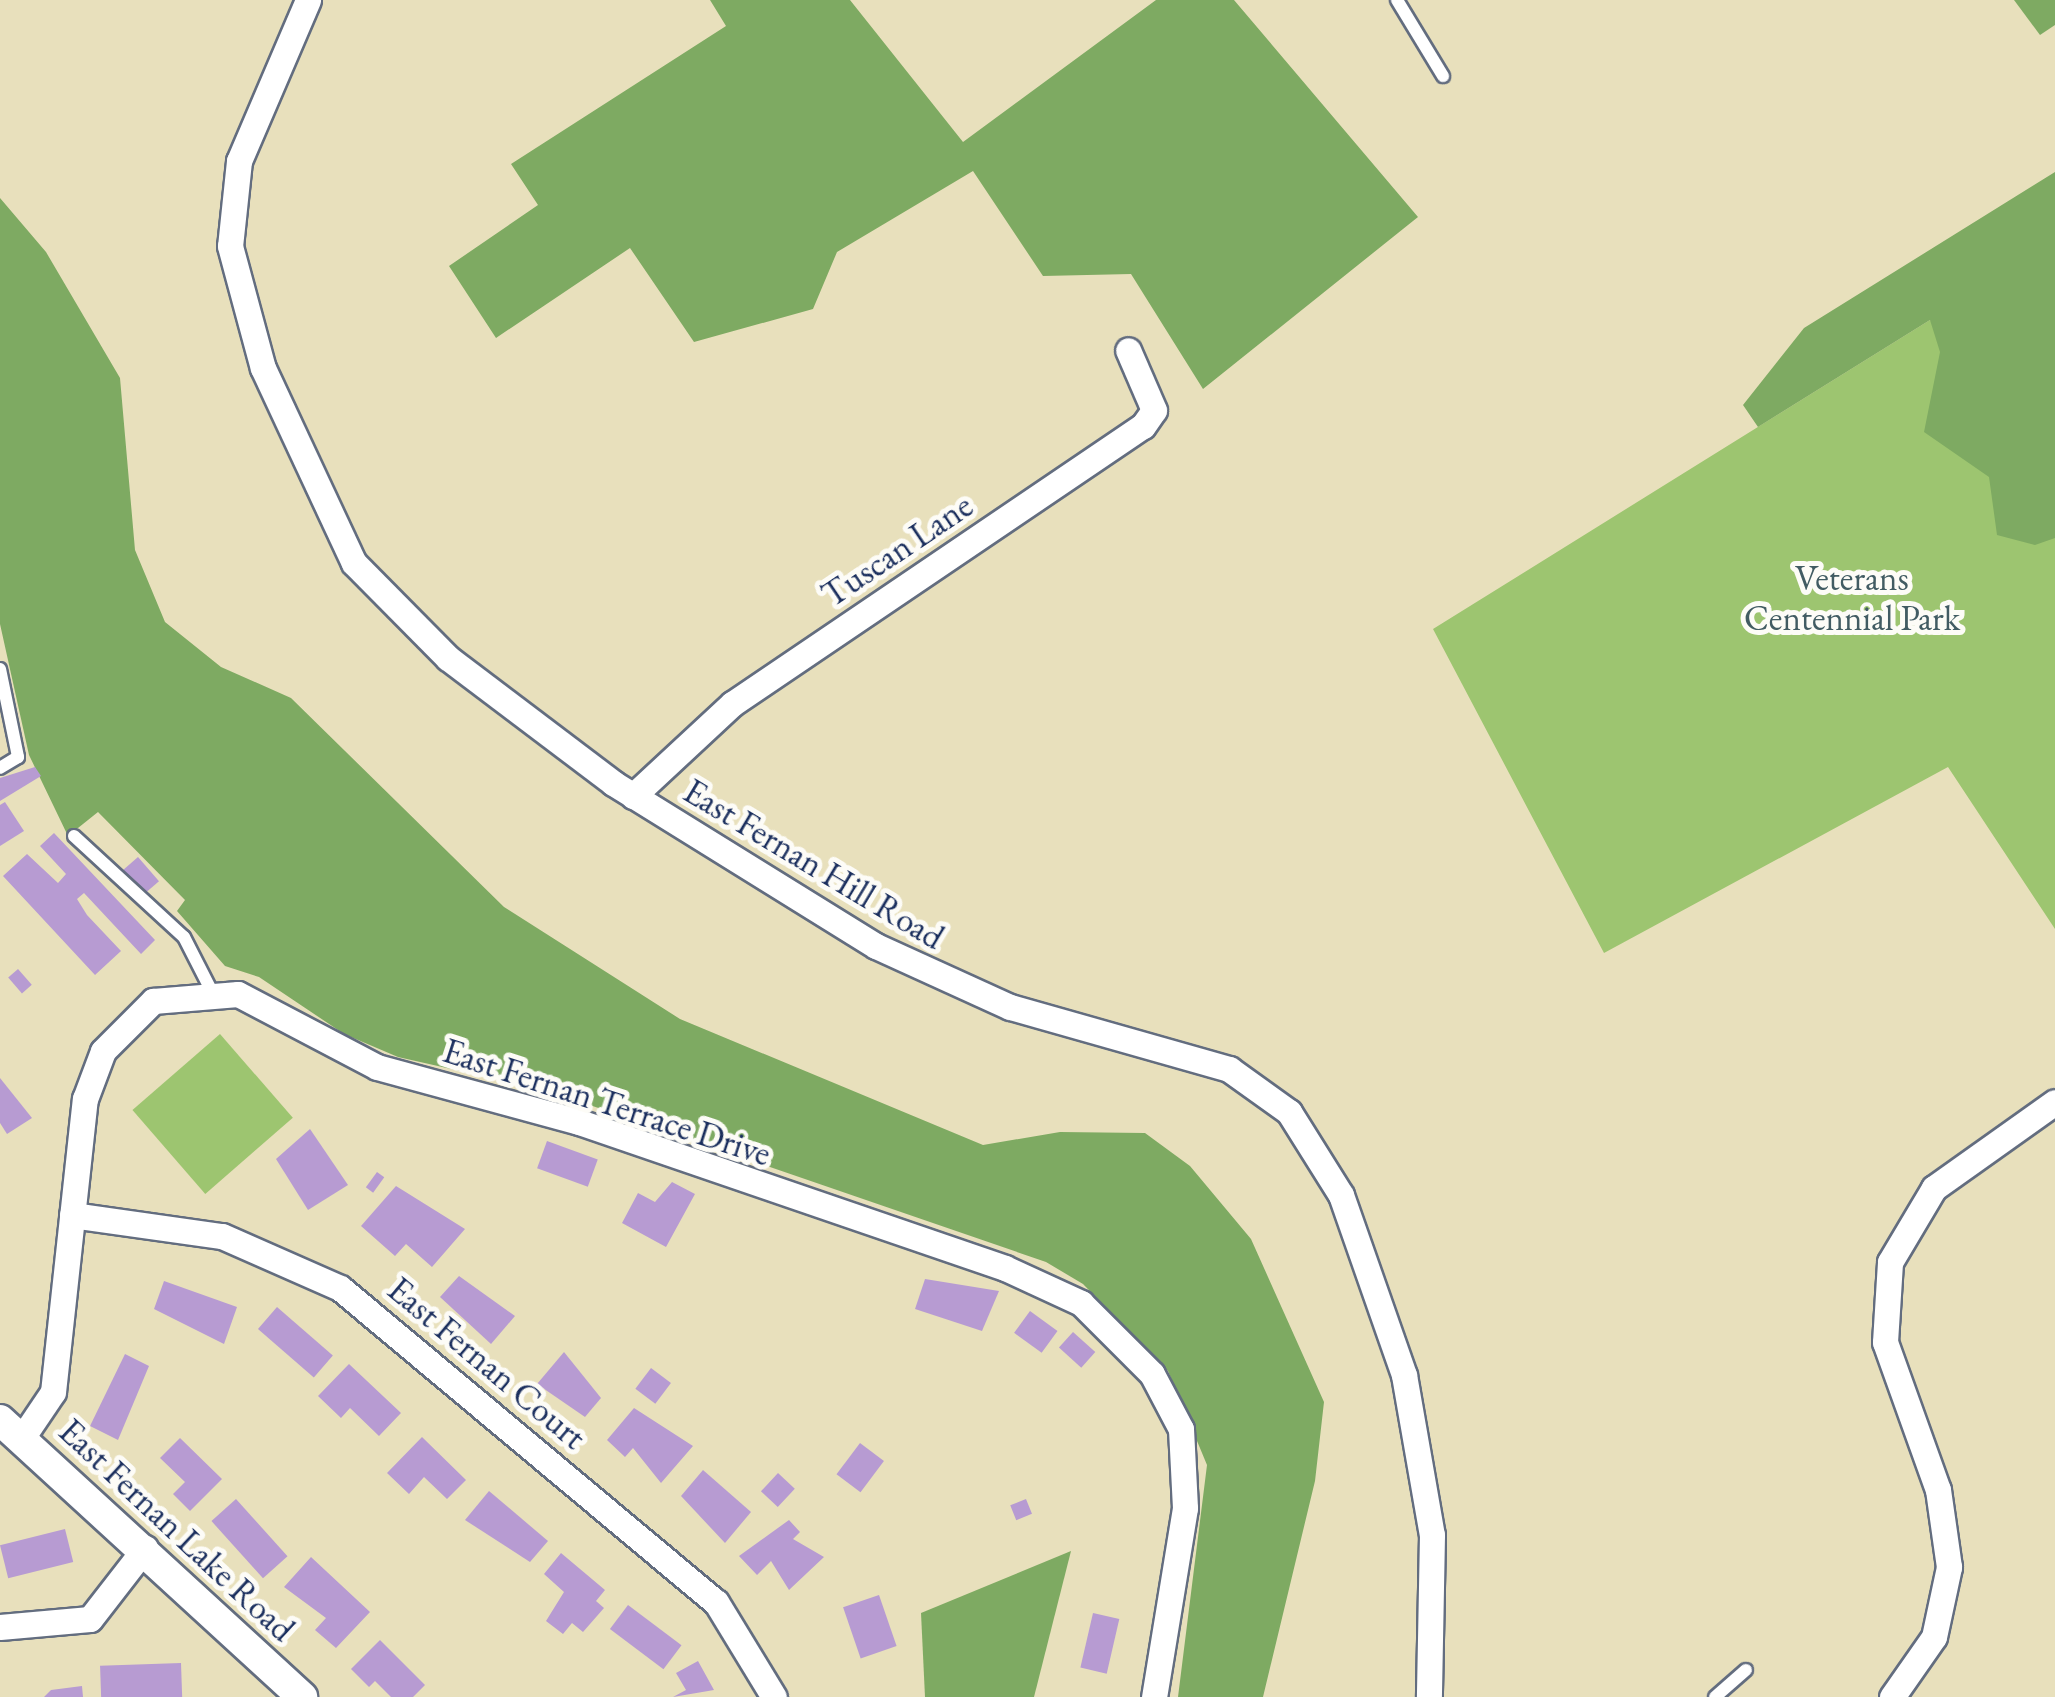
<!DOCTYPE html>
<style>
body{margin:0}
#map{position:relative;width:2055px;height:1697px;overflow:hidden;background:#e8e0bc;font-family:"EB Garamond",serif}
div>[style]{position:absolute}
.green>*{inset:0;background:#9dc570;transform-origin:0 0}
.forest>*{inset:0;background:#7eaa62}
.building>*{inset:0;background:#b79bd2;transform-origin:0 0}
.roads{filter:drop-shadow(2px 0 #636d7f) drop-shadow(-2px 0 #636d7f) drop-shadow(0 2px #636d7f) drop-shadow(0 -2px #636d7f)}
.service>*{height:12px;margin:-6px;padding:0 6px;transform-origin:6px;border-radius:6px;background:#fff}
.minor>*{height:25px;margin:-12.5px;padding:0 12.5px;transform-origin:12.5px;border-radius:12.5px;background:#fff}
.tertiary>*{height:30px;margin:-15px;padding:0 15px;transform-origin:15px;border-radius:15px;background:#fff}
span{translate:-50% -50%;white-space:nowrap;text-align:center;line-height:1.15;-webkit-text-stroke:10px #fdfcf7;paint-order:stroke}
.street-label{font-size:35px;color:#1b2f5e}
.park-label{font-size:35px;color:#425c63}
</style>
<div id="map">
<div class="green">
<i style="clip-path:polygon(1930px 320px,2055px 399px,2055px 929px,1948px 767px,1604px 953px,1433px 629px)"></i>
<i style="left:220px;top:1034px;width:111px;height:116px;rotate:49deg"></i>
</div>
<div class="forest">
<i style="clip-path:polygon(710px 0,850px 0,963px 142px,1156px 0,1234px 0,1418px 217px,1203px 389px,1131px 274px,1043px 276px,973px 171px,837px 252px,813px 309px,694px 342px,630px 248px,496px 338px,449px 266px,538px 205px,511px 164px,726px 26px)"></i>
<i style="clip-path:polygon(2014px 0,2055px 0,2055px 25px,2040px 35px)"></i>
<i style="clip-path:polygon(2055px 172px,2055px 538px,2035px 545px,1997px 535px,1989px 477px,1924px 432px,1940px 352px,1930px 320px,1758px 427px,1743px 405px,1804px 328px)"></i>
<i style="clip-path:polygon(0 198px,46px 252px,120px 378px,135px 550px,165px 622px,221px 667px,291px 698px,504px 907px,680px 1019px,983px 1145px,1060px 1132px,1145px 1133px,1190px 1166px,1251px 1239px,1324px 1402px,1315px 1481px,1263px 1697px,1178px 1697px,1207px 1465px,1168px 1371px,1083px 1284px,1046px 1262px,549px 1091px,398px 1057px,344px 1034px,259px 977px,225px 966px,177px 911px,185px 900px,98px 812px,68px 836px,29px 755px,0 624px)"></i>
<i style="clip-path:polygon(1071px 1551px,1034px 1697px,925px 1697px,921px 1613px)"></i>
</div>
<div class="building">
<i style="clip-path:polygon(35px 767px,41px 776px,0 801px,0 778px)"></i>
<i style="clip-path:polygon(5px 802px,24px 831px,0 846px,0 805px)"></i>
<i style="clip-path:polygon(54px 833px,155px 940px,141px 954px,84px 893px,77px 899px,87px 915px,121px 951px,95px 975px,3px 876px,27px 854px,58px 883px,66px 874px,40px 846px)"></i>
<i style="left:138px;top:857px;width:32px;height:22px;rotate:49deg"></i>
<i style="left:18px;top:969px;width:21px;height:13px;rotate:49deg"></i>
<i style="clip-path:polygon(0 1078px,32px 1118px,7px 1134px,0 1123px)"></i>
<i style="clip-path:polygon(310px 1129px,348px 1185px,308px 1210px,276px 1159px)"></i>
<i style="left:547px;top:1141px;width:54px;height:29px;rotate:20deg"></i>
<i style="left:377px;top:1172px;width:9px;height:19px;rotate:36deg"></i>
<i style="clip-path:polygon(672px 1182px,695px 1194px,666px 1247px,622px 1223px,638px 1193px,655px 1202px)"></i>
<i style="clip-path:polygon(396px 1186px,465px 1229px,432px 1267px,406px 1244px,395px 1256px,361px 1226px)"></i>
<i style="clip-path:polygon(459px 1276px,515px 1316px,491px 1344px,440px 1297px)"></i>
<i style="clip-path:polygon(925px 1279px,999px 1291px,982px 1331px,915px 1309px)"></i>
<i style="clip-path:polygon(164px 1281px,237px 1307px,224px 1344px,154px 1309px)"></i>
<i style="left:277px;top:1307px;width:74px;height:29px;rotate:41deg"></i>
<i style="left:1030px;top:1311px;width:34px;height:27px;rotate:36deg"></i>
<i style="left:1073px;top:1332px;width:30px;height:21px;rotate:42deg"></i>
<i style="clip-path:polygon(564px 1352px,601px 1398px,585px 1417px,537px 1384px)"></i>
<i style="clip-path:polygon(125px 1354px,149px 1366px,118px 1440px,90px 1426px)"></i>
<i style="clip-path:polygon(349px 1364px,401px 1413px,379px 1436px,350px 1408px,341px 1418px,318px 1396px)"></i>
<i style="left:651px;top:1368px;width:25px;height:26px;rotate:37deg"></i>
<i style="clip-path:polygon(634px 1408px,693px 1446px,661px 1483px,633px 1448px,625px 1457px,607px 1440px)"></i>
<i style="clip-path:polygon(422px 1437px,466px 1480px,447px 1499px,424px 1477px,409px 1494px,387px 1473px)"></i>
<i style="clip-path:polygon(180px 1438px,222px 1479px,190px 1511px,173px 1494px,185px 1482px,160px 1458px)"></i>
<i style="left:860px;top:1443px;width:30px;height:39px;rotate:37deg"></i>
<i style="clip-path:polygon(703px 1470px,751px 1512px,725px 1543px,681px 1496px)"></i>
<i style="left:778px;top:1473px;width:23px;height:25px;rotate:43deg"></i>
<i style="clip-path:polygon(489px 1491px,548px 1541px,530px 1562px,465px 1520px)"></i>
<i style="left:236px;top:1499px;width:77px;height:33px;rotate:48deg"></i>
<i style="left:1026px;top:1499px;width:16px;height:17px;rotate:68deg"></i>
<i style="clip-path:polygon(789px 1520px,800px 1532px,793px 1539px,824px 1557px,789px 1590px,771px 1561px,757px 1575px,739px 1556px)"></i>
<i style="left:65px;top:1529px;width:34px;height:67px;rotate:76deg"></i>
<i style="clip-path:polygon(561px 1553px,605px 1590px,596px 1601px,604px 1608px,583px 1632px,572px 1623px,563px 1634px,546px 1621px,564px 1592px,544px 1574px)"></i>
<i style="clip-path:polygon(311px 1557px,370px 1612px,336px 1648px,315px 1630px,326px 1618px,284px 1587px)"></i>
<i style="left:879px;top:1595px;width:54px;height:38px;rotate:71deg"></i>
<i style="left:628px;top:1605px;width:67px;height:30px;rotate:37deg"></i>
<i style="left:1093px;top:1613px;width:27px;height:56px;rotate:13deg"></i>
<i style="clip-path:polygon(380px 1640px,425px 1685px,413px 1697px,391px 1697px,375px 1681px,369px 1687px,351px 1669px)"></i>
<i style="clip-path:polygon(698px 1661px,714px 1690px,673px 1697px,686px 1690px,676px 1673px)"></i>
<i style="left:181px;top:1663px;width:34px;height:81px;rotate:88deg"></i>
<i style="clip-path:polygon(82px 1686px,83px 1697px,44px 1697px,51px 1690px)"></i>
</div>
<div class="roads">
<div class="service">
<i style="left:1397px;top:0;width:89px;rotate:58.8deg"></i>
<i style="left:0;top:669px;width:90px;rotate:78.4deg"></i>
<i style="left:18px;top:757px;width:21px;rotate:149deg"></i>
<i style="left:74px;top:836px;width:149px;rotate:42.6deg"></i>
<i style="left:184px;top:937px;width:59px;rotate:63deg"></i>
<i style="left:1715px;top:1697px;width:41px;rotate:-41.1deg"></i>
</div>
<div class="minor">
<i style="left:308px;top:0;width:175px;rotate:113.2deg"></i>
<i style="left:239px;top:161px;width:85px;rotate:96deg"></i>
<i style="left:230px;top:246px;width:126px;rotate:74.9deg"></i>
<i style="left:263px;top:368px;width:215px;rotate:65deg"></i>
<i style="left:354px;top:563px;width:134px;rotate:45.3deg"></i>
<i style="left:448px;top:658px;width:207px;rotate:37.1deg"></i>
<i style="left:613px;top:783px;width:309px;rotate:31.8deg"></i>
<i style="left:876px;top:946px;width:147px;rotate:24.5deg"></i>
<i style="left:1010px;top:1007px;width:228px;rotate:15.8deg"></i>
<i style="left:1229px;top:1069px;width:74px;rotate:35.6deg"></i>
<i style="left:1289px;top:1112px;width:98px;rotate:57.9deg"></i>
<i style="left:1341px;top:1195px;width:191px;rotate:70.7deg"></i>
<i style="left:1404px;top:1375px;width:162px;rotate:80.1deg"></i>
<i style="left:1432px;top:1535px;width:162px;rotate:91.1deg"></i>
<i style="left:633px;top:796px;width:135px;rotate:-42.9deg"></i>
<i style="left:732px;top:704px;width:496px;rotate:-34.1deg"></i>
<i style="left:1143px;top:426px;width:19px;rotate:-55deg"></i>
<i style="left:1154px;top:410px;width:65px;rotate:-113.4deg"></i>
<i style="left:72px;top:1215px;width:151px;rotate:8deg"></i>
<i style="left:222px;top:1236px;width:129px;rotate:23.8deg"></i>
<i style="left:340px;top:1288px;width:490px;rotate:39.9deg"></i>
<i style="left:716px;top:1602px;width:111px;rotate:58.6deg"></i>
<i style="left:22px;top:1438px;width:55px;rotate:-56deg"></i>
<i style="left:53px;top:1392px;width:295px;rotate:-83.8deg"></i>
<i style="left:85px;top:1099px;width:51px;rotate:-69.4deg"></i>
<i style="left:103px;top:1051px;width:71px;rotate:-45deg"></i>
<i style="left:153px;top:1001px;width:85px;rotate:-4.7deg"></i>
<i style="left:238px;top:994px;width:157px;rotate:27.7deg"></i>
<i style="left:377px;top:1067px;width:209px;rotate:15.2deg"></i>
<i style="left:579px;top:1122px;width:450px;rotate:18.9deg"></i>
<i style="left:1005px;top:1268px;width:84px;rotate:24.7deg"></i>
<i style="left:1081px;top:1303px;width:100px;rotate:45deg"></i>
<i style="left:1152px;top:1374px;width:62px;rotate:62.2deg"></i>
<i style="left:1181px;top:1429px;width:79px;rotate:87.1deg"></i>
<i style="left:1185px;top:1508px;width:192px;rotate:99.3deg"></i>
<i style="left:0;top:1627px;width:90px;rotate:-5.1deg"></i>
<i style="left:90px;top:1619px;width:90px;rotate:-52.2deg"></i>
<i style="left:1892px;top:1697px;width:73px;rotate:-55deg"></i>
<i style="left:1934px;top:1637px;width:72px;rotate:-77.9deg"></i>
<i style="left:1949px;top:1567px;width:78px;rotate:-98.1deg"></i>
<i style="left:1938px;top:1490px;width:157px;rotate:-109.7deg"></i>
<i style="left:1885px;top:1342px;width:80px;rotate:-86.4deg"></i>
<i style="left:1890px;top:1262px;width:86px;rotate:-59.3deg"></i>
<i style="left:1934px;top:1188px;width:148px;rotate:-35.4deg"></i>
</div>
<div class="tertiary">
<i style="left:0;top:1420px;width:410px;rotate:42.5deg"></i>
</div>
</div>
<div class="street-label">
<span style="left:897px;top:550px;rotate:-34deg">Tuscan Lane</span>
<span style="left:814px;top:864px;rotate:31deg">East Fernan Hill Road</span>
<span style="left:607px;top:1102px;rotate:18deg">East Fernan Terrace Drive</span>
<span style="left:487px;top:1363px;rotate:40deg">East Fernan Court</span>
<span style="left:177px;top:1530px;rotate:43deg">East Fernan Lake Road</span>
</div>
<div class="park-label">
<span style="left:1852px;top:598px">Veterans<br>Centennial Park</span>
</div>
</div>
